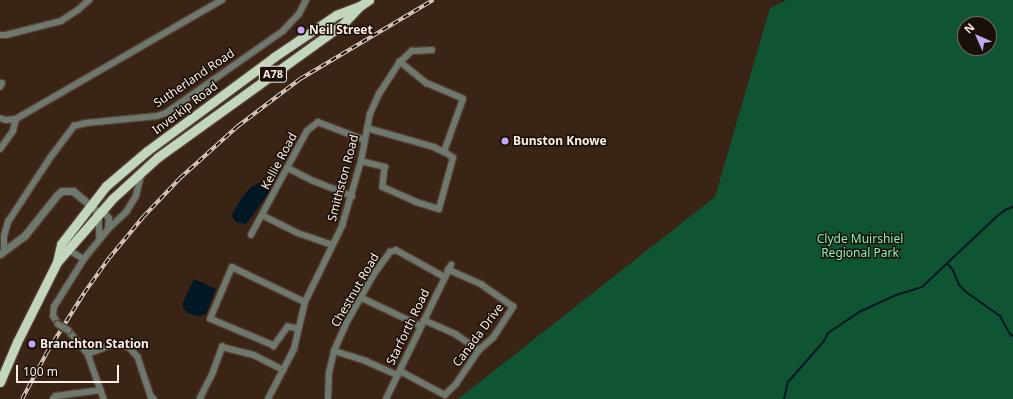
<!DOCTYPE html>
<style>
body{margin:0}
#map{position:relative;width:1013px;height:399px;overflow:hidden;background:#3a2416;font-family:"Noto Sans",sans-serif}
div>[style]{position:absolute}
.green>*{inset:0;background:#105533}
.water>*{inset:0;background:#011723}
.stream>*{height:2px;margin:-1px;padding:0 1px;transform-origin:1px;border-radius:1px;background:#011723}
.roads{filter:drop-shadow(1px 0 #554033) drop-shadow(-1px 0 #554033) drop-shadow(0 1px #554033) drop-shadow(0 -1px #554033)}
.minor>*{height:5.5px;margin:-2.75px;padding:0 2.75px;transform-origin:2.75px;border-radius:2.75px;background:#6f786d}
.tertiary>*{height:7px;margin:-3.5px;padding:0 3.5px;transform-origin:3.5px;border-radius:3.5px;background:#6f786d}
.trunk>*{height:9px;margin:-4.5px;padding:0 4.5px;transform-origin:4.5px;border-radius:4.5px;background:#c2d6be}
.rail>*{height:3.5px;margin-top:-1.75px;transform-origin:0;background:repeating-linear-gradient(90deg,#1a100a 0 6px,#dfcfc5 0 12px);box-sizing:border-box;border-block:1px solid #dfcfc5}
.bridges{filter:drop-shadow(1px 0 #554033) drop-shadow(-1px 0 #554033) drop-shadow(0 1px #554033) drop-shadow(0 -1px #554033)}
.minor-bridge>*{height:5.5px;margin:-2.75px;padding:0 2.75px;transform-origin:2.75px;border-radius:2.75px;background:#6f786d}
.dots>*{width:11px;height:11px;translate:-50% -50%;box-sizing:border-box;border:2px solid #1a100a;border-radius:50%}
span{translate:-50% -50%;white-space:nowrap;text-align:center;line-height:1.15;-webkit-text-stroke:3px #1a100a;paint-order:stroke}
.shield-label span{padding:1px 3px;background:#1a100a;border:1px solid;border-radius:3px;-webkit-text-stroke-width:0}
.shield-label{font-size:11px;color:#feeee5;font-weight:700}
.poi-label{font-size:12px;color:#feeee5;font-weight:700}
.left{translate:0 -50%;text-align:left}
.street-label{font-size:12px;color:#feeee5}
.park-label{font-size:12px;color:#8aefb3}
.north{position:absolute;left:957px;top:16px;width:40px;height:40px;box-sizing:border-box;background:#1a100a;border:1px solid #756962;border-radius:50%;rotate:315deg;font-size:11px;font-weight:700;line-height:16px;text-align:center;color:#feeee5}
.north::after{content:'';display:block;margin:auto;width:14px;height:18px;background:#c4a7f1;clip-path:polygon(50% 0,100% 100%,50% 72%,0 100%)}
.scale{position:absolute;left:16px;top:365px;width:103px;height:18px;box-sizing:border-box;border:2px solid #feeee5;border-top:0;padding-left:5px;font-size:12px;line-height:14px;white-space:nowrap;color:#feeee5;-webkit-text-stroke:3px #1a100a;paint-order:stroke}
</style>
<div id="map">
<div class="green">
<i style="clip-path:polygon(evenodd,787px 0,1013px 0,1013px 399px,458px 399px,715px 197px,770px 8px,787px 0,965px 24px,989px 24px,989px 48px,965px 48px,965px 24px)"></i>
</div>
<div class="water">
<i style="clip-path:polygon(262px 181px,269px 185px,271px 190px,246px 224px,236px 222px,233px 218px,232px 214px,241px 199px,250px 188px)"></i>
<i style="clip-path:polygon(194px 279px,216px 289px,206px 314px,200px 316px,187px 313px,183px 308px,183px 302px)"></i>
</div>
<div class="stream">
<i style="left:948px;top:264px;width:8px;rotate:50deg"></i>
<i style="left:953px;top:270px;width:16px;rotate:68deg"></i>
<i style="left:959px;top:285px;width:10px;rotate:45deg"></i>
<i style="left:966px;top:292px;width:42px;rotate:35.2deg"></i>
<i style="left:1000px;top:316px;width:21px;rotate:61deg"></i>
<i style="left:1010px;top:334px;width:4px;rotate:34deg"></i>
<i style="left:784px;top:399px;width:17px;rotate:-77deg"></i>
<i style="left:788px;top:382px;width:55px;rotate:-48.7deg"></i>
<i style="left:824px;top:341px;width:9px;rotate:-63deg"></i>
<i style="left:828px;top:333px;width:37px;rotate:-34deg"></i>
<i style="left:859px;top:312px;width:41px;rotate:-24.7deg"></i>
<i style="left:896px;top:295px;width:27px;rotate:-17deg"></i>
<i style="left:922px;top:287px;width:102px;rotate:-43.4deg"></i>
<i style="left:996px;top:217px;width:11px;rotate:-38deg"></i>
<i style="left:1005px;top:210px;width:9px;rotate:-21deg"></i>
</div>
<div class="roads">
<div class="minor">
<i style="left:0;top:35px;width:6px"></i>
<i style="left:6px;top:35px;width:57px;rotate:-14.3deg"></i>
<i style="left:61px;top:21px;width:20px;rotate:-33deg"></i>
<i style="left:78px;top:10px;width:15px;rotate:-42deg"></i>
<i style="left:0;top:87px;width:4px;rotate:-63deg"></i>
<i style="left:0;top:118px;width:6px;rotate:18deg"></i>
<i style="left:6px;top:120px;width:10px;rotate:-6deg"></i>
<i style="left:367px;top:128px;width:70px;rotate:15.8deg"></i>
<i style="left:434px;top:147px;width:11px;rotate:27deg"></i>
<i style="left:0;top:149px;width:22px;rotate:-54deg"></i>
<i style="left:13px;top:131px;width:12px;rotate:-76deg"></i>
<i style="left:16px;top:119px;width:238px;rotate:-30deg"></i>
<i style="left:361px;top:161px;width:25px;rotate:14deg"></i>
<i style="left:385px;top:167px;width:20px;rotate:96deg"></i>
<i style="left:383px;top:187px;width:36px;rotate:24deg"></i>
<i style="left:416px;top:202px;width:24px;rotate:17deg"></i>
<i style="left:439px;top:209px;width:53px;rotate:-74.6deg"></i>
<i style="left:453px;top:158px;width:11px;rotate:-146deg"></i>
<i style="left:444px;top:152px;width:56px;rotate:-70.3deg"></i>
<i style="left:463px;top:99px;width:39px;rotate:-157deg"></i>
<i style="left:427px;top:84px;width:35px;rotate:-141deg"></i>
<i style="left:288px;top:168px;width:29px;rotate:27deg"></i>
<i style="left:314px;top:181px;width:41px;rotate:21.5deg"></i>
<i style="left:262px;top:215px;width:40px;rotate:26.6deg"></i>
<i style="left:298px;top:233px;width:36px;rotate:19deg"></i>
<i style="left:108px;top:229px;width:26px;rotate:-43deg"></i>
<i style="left:127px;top:211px;width:17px;rotate:-59deg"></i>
<i style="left:136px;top:196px;width:25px;rotate:-76deg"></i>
<i style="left:251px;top:235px;width:118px;rotate:-61.7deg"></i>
<i style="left:307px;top:131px;width:14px;rotate:-39deg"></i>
<i style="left:318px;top:122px;width:50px;rotate:21deg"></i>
<i style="left:69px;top:250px;width:17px;rotate:31deg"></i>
<i style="left:4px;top:252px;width:16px;rotate:-90deg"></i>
<i style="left:4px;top:236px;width:15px;rotate:-74deg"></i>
<i style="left:8px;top:222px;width:77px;rotate:-56.7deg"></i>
<i style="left:50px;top:158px;width:40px;rotate:-53deg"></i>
<i style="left:74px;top:126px;width:12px;rotate:-14deg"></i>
<i style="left:86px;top:123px;width:71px;rotate:-5.6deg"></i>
<i style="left:157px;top:116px;width:9px;rotate:-18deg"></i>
<i style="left:166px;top:113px;width:143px;rotate:-35deg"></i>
<i style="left:283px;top:31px;width:23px;rotate:-47deg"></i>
<i style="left:299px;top:14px;width:16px;rotate:-63deg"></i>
<i style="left:362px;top:298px;width:65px;rotate:25.4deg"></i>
<i style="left:424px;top:320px;width:36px;rotate:24deg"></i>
<i style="left:457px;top:335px;width:27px;rotate:34deg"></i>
<i style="left:58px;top:324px;width:9px;rotate:-122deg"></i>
<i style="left:53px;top:316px;width:9px;rotate:-84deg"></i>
<i style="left:54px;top:307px;width:57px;rotate:-58deg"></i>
<i style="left:84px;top:259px;width:38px;rotate:-51deg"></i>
<i style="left:108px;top:229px;width:10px;rotate:-84deg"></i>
<i style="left:109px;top:219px;width:5px;rotate:-127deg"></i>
<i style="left:106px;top:215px;width:7px;rotate:-164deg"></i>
<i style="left:99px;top:213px;width:24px;rotate:88deg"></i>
<i style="left:299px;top:329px;width:11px;rotate:-170deg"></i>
<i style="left:288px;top:327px;width:24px;rotate:126deg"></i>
<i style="left:274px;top:346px;width:69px;rotate:-157.1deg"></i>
<i style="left:210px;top:319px;width:56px;rotate:-67.1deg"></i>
<i style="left:232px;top:267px;width:81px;rotate:25.6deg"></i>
<i style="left:68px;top:330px;width:31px;rotate:50deg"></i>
<i style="left:88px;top:354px;width:48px;rotate:70.4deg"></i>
<i style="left:334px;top:351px;width:34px;rotate:17deg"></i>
<i style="left:366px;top:361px;width:35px;rotate:24deg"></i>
<i style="left:88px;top:354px;width:28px;rotate:-21deg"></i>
<i style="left:114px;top:344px;width:15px;rotate:11deg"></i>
<i style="left:129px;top:347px;width:13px;rotate:48deg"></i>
<i style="left:138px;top:357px;width:41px;rotate:71.6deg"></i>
<i style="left:151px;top:396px;width:4px;rotate:45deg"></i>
<i style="left:400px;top:371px;width:51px;rotate:28.1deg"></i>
<i style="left:445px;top:395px;width:16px;rotate:-45deg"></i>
<i style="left:456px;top:384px;width:41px;rotate:-55.9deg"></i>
<i style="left:479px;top:350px;width:18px;rotate:-41deg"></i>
<i style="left:493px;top:338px;width:37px;rotate:-57deg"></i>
<i style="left:513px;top:307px;width:38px;rotate:-145deg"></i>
<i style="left:482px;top:285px;width:37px;rotate:-156deg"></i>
<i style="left:53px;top:399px;width:4px;rotate:-45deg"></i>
<i style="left:56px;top:396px;width:45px;rotate:-7.6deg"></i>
<i style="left:201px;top:399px;width:1px;rotate:-135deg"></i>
<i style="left:200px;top:398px;width:29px;rotate:-63deg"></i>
<i style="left:213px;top:372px;width:27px;rotate:-70deg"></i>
<i style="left:222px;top:347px;width:33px;rotate:14deg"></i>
<i style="left:254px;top:355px;width:33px;rotate:27deg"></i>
<i style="left:268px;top:399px;width:56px;rotate:-62.5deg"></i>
<i style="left:294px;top:349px;width:48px;rotate:-76.8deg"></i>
<i style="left:305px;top:302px;width:85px;rotate:-64deg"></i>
<i style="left:342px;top:226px;width:68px;rotate:-73.7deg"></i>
<i style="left:361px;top:161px;width:48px;rotate:-79.2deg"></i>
<i style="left:370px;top:114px;width:22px;rotate:-66deg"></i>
<i style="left:379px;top:94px;width:38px;rotate:-57deg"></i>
<i style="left:400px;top:62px;width:16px;rotate:-43deg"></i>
<i style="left:412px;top:51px;width:20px;rotate:-3deg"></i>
<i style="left:328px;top:399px;width:26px;rotate:-88deg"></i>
<i style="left:329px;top:373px;width:23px;rotate:-77deg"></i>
<i style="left:334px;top:351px;width:32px;rotate:-66deg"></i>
<i style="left:347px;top:322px;width:55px;rotate:-60.6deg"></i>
<i style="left:374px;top:274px;width:27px;rotate:-54deg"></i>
<i style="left:390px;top:252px;width:6px;rotate:-18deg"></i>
<i style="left:396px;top:250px;width:56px;rotate:28.9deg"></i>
<i style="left:386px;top:399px;width:149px;rotate:-64.1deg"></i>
</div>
<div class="tertiary">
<i style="left:0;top:254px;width:31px;rotate:-37deg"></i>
<i style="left:25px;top:235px;width:51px;rotate:-51.3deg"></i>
<i style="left:57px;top:195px;width:6px;rotate:-39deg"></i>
<i style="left:62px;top:191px;width:11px"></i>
<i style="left:73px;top:191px;width:34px;rotate:40deg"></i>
</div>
<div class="trunk">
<i style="left:58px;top:261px;width:82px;rotate:-48.9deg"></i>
<i style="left:112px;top:199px;width:62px;rotate:-42.4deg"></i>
<i style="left:158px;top:157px;width:228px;rotate:-35.7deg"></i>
<i style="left:343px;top:24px;width:25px;rotate:-47deg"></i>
<i style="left:360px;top:6px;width:11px;rotate:-34deg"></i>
<i style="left:0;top:382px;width:43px;rotate:-67deg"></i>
<i style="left:17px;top:342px;width:89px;rotate:-63.4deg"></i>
<i style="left:57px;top:262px;width:18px;rotate:-77deg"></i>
<i style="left:61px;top:244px;width:73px;rotate:-52.2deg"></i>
<i style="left:106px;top:186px;width:54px;rotate:-40.5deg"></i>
<i style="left:147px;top:151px;width:158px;rotate:-36.5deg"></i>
<i style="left:274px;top:57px;width:75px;rotate:-34.1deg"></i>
<i style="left:336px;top:15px;width:26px;rotate:-21deg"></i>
</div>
</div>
<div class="rail">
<i style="left:22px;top:399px;width:53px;rotate:-62deg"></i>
<i style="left:47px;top:352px;width:70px;rotate:-57.9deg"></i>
<i style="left:84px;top:293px;width:43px;rotate:-54.5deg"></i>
<i style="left:109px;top:258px;width:53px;rotate:-50.3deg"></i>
<i style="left:143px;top:217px;width:54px;rotate:-46.5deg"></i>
<i style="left:180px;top:178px;width:78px;rotate:-41.9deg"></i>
<i style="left:238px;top:126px;width:78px;rotate:-37.2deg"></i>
<i style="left:300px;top:79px;width:155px;rotate:-30.7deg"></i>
</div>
<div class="bridges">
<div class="minor-bridge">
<i style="left:58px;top:324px;width:12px;rotate:31deg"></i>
</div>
</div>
<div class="dots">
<i style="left:301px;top:30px;background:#c4a7f1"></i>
<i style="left:505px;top:141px;background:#c4a7f1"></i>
<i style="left:32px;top:344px;background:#c4a7f1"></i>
</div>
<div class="shield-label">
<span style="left:273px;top:74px">A78</span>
</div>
<div class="poi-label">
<span class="left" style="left:309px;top:30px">Neil Street</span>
<span class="left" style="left:513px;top:141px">Bunston Knowe</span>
<span class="left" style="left:40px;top:344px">Branchton Station</span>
</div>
<div class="street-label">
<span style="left:194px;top:78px;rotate:-34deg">Sutherland Road</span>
<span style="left:185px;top:108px;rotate:-37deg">Inverkip Road</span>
<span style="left:279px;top:161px;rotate:-62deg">Kellie Road</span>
<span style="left:343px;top:178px;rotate:-75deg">Smithston Road</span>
<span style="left:355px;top:290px;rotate:-60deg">Chestnut Road</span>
<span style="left:408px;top:327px;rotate:-64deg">Starforth Road</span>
<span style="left:478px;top:335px;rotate:-53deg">Canada Drive</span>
</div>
<div class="park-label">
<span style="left:860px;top:246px">Clyde Muirshiel<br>Regional Park</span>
</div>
<div class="north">N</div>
<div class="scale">100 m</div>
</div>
